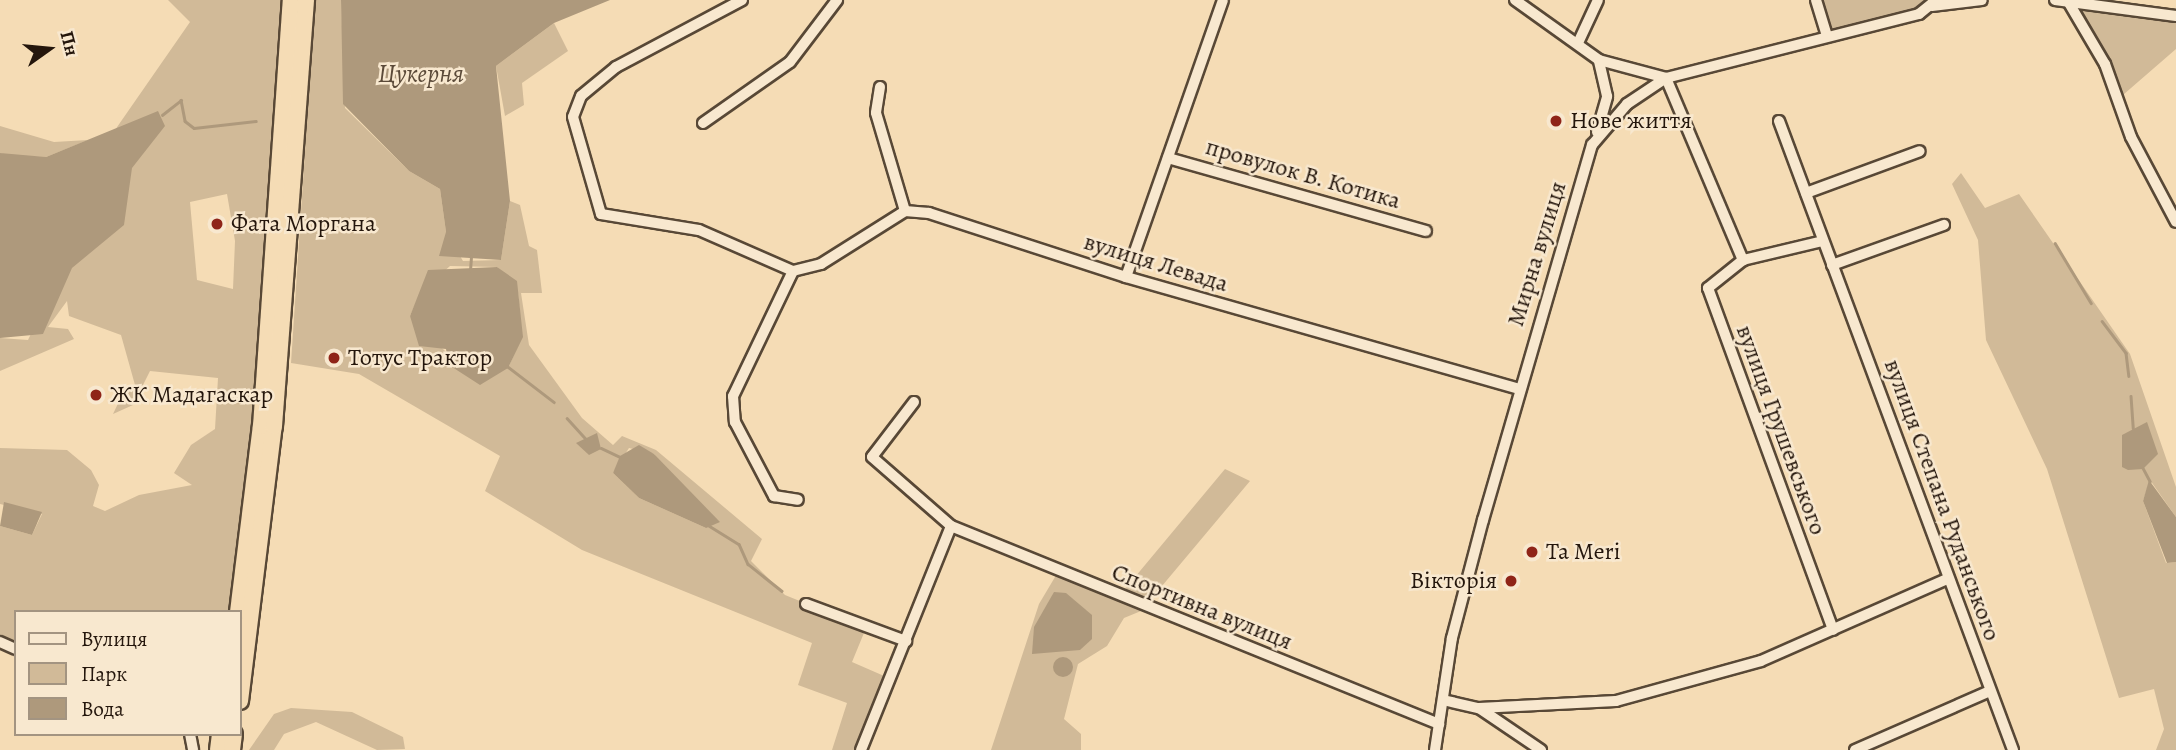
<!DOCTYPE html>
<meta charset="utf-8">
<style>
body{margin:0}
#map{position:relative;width:2176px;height:750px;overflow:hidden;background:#f5dcb5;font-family:Alegreya,serif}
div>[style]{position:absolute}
.green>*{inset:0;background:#d1ba98}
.water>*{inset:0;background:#ae997c}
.round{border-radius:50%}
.stream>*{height:2.5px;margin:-1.25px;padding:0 1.25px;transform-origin:1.25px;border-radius:1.25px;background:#ae997c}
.roads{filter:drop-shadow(2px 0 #584836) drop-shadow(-2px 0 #584836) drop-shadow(0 2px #584836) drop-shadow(0 -2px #584836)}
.minor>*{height:10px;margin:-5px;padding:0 5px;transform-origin:5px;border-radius:5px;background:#f8e8cf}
.highway>*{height:16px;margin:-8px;padding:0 8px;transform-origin:8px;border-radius:8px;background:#f5dcb5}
.dots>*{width:19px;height:19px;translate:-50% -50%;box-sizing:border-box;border:4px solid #f8e8cf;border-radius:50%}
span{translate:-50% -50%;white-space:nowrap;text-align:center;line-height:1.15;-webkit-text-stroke:5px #f8e8cf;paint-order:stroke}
.poi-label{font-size:24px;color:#24160c}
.left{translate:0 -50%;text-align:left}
.right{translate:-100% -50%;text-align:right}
.street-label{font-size:24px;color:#24160c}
.water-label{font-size:26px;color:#5b4a39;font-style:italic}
.legend{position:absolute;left:14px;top:610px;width:228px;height:126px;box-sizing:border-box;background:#f8e8cf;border:2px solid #a39481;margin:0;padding:9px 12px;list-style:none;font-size:21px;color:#24160c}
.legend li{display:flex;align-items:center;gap:14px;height:35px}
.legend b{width:35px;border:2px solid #a39481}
.north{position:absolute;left:14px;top:14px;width:70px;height:70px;-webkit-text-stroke:5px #f8e8cf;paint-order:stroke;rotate:75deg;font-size:19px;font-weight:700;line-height:28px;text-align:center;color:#24160c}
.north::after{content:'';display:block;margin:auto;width:24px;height:32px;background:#24160c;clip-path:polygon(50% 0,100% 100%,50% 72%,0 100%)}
</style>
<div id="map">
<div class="green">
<i style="clip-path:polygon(evenodd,168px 0,284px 0,260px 359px,234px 612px,16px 612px,16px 649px,0 642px,0 526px,32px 535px,42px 514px,0 504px,0 448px,67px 450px,91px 470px,99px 485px,93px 506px,105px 511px,139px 495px,192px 485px,174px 473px,191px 445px,215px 429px,218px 378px,150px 371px,133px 405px,113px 414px,125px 389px,135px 385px,121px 335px,69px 316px,67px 301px,48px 327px,68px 329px,74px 339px,0 371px,0 338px,28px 340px,131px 126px,115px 130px,190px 22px,168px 0,227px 194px,235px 241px,233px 289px,197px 280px,190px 202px,227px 194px)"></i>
<i style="clip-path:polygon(evenodd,315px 0,341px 0,345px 108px,409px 171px,440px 189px,446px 232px,463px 261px,501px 260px,510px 201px,520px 205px,529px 246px,537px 250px,542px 293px,521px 293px,529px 345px,582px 418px,613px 445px,622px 436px,656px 450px,762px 539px,751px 561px,785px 595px,866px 628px,852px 662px,891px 679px,861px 750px,832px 750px,847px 703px,798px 685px,812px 643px,582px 550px,485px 491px,500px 456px,359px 374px,291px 363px,315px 0,450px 266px,497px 267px,518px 293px,522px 337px,508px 368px,449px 355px,410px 316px,420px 293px,450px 266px,315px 0,629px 448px,654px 454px,706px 528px,639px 498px,613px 473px,629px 448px)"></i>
<i style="clip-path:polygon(1823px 0,1931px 0,1924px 8px,1832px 31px)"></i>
<i style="clip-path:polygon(2070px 7px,2176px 23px,2176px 49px,2116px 101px,2104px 65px)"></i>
<i style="clip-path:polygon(554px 23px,568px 51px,522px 83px,524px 105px,505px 116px,496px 66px)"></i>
<i style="clip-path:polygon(0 126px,54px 142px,88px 140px,46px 157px,9px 156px,0 153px)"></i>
<i style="clip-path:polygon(1961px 173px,1985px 208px,2019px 194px,2130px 354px,2176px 487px,2176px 517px,2150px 480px,2143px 501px,2166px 563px,2176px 562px,2176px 750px,2156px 750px,2164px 729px,2154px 689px,2119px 698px,2047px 469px,1986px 340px,1978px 240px,1952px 184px)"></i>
<i style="clip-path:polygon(1225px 469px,1250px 481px,1141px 611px,1124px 618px,1107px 646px,1078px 664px,1064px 719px,1081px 734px,1081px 750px,991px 750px,1039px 604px,1058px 572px,1120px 595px)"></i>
<i style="clip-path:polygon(291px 708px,352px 712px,403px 737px,405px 749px,377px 750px,316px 722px,284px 734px,274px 750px,249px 750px,274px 714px)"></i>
</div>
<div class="water">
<i style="clip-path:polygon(341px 0,610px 0,554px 23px,496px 66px,510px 201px,501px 260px,439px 256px,446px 232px,440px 189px,409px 171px,343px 104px)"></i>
<i style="clip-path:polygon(158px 111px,165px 126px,132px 168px,124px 225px,72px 268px,43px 334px,0 338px,0 153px,46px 157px)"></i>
<i style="clip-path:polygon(497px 267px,517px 281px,523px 337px,508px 368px,480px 385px,449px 365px,446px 349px,419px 346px,410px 316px,428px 270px)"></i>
<i style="clip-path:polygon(2147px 422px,2158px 454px,2143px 469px,2128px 470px,2122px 467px,2122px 435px)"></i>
<i style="clip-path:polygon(597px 433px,601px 449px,589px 455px,576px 443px)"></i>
<i style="clip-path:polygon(639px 445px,654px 454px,720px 522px,706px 528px,639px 498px,613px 473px,620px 456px)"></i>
<i style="clip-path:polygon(2149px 480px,2176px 517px,2176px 562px,2167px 563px,2143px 501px)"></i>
<i style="clip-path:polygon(4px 502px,42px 512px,32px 535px,0 526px)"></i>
<i style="clip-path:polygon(1054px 592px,1066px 593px,1092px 615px,1092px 639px,1080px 650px,1032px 654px,1034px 627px)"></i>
<i class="round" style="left:1053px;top:657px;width:20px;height:20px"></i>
</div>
<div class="stream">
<i style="left:162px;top:115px;width:24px;rotate:-38deg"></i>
<i style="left:181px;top:100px;width:21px;rotate:79deg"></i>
<i style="left:185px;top:121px;width:11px;rotate:38deg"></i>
<i style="left:194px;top:128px;width:62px;rotate:-6.4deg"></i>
<i style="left:2055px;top:243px;width:70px;rotate:59deg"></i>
<i style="left:470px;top:271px;width:14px;rotate:-86deg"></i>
<i style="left:2102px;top:321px;width:40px;rotate:53deg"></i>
<i style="left:2126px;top:353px;width:23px;rotate:83deg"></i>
<i style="left:507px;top:366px;width:59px;rotate:37.5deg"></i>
<i style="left:2131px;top:396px;width:32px;rotate:86deg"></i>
<i style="left:567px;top:418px;width:28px;rotate:48deg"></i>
<i style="left:601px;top:448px;width:21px;rotate:25deg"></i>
<i style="left:2143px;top:468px;width:15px;rotate:62deg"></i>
<i style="left:708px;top:525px;width:36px;rotate:32deg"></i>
<i style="left:739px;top:544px;width:22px;rotate:66deg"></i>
<i style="left:748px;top:564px;width:43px;rotate:38.5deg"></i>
</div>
<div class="roads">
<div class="minor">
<i style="left:742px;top:0;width:143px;rotate:152deg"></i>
<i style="left:616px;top:67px;width:45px;rotate:140.4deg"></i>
<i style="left:581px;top:96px;width:22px;rotate:111deg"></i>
<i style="left:573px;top:117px;width:101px;rotate:73.9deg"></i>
<i style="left:601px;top:214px;width:99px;rotate:9.3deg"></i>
<i style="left:699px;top:230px;width:103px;rotate:23.6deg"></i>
<i style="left:1515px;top:0;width:103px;rotate:35.5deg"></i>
<i style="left:1599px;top:60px;width:69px;rotate:15deg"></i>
<i style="left:1666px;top:78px;width:198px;rotate:67.1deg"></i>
<i style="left:1743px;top:260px;width:82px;rotate:-13.4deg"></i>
<i style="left:1816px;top:0;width:38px;rotate:73deg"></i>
<i style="left:2055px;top:0;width:122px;rotate:7.5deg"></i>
<i style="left:2069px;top:3px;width:71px;rotate:59.5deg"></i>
<i style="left:2105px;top:64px;width:77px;rotate:70.4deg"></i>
<i style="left:2131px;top:137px;width:96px;rotate:62.1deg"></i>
<i style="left:1932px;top:6px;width:50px;rotate:-6.8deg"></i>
<i style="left:1578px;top:43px;width:47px;rotate:-65.1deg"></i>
<i style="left:880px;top:87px;width:26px;rotate:99deg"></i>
<i style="left:876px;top:113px;width:102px;rotate:73.5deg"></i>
<i style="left:1779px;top:121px;width:671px;rotate:69.59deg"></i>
<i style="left:703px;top:123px;width:106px;rotate:-35deg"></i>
<i style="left:790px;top:62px;width:78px;rotate:-52.8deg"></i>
<i style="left:1597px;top:132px;width:37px;rotate:-74deg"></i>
<i style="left:1607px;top:96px;width:37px;rotate:-103deg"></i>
<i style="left:1168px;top:158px;width:268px;rotate:15.8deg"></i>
<i style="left:1806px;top:193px;width:121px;rotate:-20.2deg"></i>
<i style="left:1743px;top:260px;width:45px;rotate:141.3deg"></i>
<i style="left:1708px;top:288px;width:364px;rotate:69.9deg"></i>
<i style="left:1832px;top:265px;width:119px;rotate:-19.7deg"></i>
<i style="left:793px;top:271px;width:29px;rotate:-14deg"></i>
<i style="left:821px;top:264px;width:99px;rotate:-32.2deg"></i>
<i style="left:905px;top:211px;width:24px;rotate:5deg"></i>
<i style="left:929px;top:213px;width:207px;rotate:18deg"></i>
<i style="left:1126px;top:277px;width:409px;rotate:15.9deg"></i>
<i style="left:793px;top:271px;width:139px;rotate:115.6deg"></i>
<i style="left:733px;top:396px;width:26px;rotate:86deg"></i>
<i style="left:735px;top:422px;width:84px;rotate:62.2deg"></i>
<i style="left:774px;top:496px;width:24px;rotate:9deg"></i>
<i style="left:1126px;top:277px;width:293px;rotate:-70.7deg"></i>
<i style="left:914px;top:402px;width:69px;rotate:127.4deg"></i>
<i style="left:872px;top:457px;width:105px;rotate:41.1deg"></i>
<i style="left:951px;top:526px;width:527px;rotate:22.08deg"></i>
<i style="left:806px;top:604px;width:107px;rotate:20.3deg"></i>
<i style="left:0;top:642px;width:17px;rotate:24deg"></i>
<i style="left:1443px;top:700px;width:37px;rotate:13deg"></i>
<i style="left:1479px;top:708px;width:137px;rotate:-2.9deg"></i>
<i style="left:1616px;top:701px;width:150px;rotate:-15.4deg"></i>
<i style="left:1761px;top:661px;width:203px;rotate:-23.8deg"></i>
<i style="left:1479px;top:708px;width:75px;rotate:34.1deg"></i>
<i style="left:190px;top:734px;width:16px;rotate:79deg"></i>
<i style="left:861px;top:750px;width:241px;rotate:-68.1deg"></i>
<i style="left:1435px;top:750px;width:113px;rotate:-81.4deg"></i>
<i style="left:1452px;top:638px;width:122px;rotate:-75.3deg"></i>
<i style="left:1483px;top:520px;width:391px;rotate:-73.8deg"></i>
<i style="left:1592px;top:145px;width:54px;rotate:-49.5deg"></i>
<i style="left:1627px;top:104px;width:47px;rotate:-33.7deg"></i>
<i style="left:1666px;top:78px;width:261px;rotate:-14.2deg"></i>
<i style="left:1919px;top:14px;width:22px;rotate:-39deg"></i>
<i style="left:1855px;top:750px;width:147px;rotate:-23.6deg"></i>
</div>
<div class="highway">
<i style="left:238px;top:612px;width:187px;rotate:-83deg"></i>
<i style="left:261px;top:426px;width:427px;rotate:-86deg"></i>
<i style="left:240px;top:701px;width:277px;rotate:-83deg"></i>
<i style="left:274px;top:426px;width:427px;rotate:-85.7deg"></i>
<i style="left:218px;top:750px;width:16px;rotate:-83deg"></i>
<i style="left:232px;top:750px;width:16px;rotate:-83deg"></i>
</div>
</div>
<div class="dots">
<i style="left:1556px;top:121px;background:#8f2418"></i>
<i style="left:217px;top:224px;background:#8f2418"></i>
<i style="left:334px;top:358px;background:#8f2418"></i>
<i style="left:96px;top:395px;background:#8f2418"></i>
<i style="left:1532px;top:552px;background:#8f2418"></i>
<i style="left:1511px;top:581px;background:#8f2418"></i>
</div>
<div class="poi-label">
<span class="left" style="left:1570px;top:121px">Нове життя</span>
<span class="left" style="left:231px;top:224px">Фата Моргана</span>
<span class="left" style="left:348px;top:358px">Тотус Трактор</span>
<span class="left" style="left:110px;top:395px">ЖК Мадагаскар</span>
<span class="left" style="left:1546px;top:552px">Ta Meri</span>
<span class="right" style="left:1497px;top:581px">Вікторія</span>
</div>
<div class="street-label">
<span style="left:1303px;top:174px;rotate:16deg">провулок В. Котика</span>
<span style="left:1537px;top:254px;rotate:-73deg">Мирна вулиця</span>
<span style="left:1156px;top:263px;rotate:17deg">вулиця Левада</span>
<span style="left:1781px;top:430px;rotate:70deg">вулиця Грушевського</span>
<span style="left:1942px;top:500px;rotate:70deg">вулиця Степана Руданського</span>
<span style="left:1202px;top:607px;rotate:22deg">Спортивна вулиця</span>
</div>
<div class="water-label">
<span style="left:421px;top:74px">Цукерня</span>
</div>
<ul class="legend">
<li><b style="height:9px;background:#f8e8cf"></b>Вулиця</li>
<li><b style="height:19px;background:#d1ba98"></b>Парк</li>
<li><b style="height:19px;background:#ae997c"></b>Вода</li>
</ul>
<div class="north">Пн</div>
</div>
